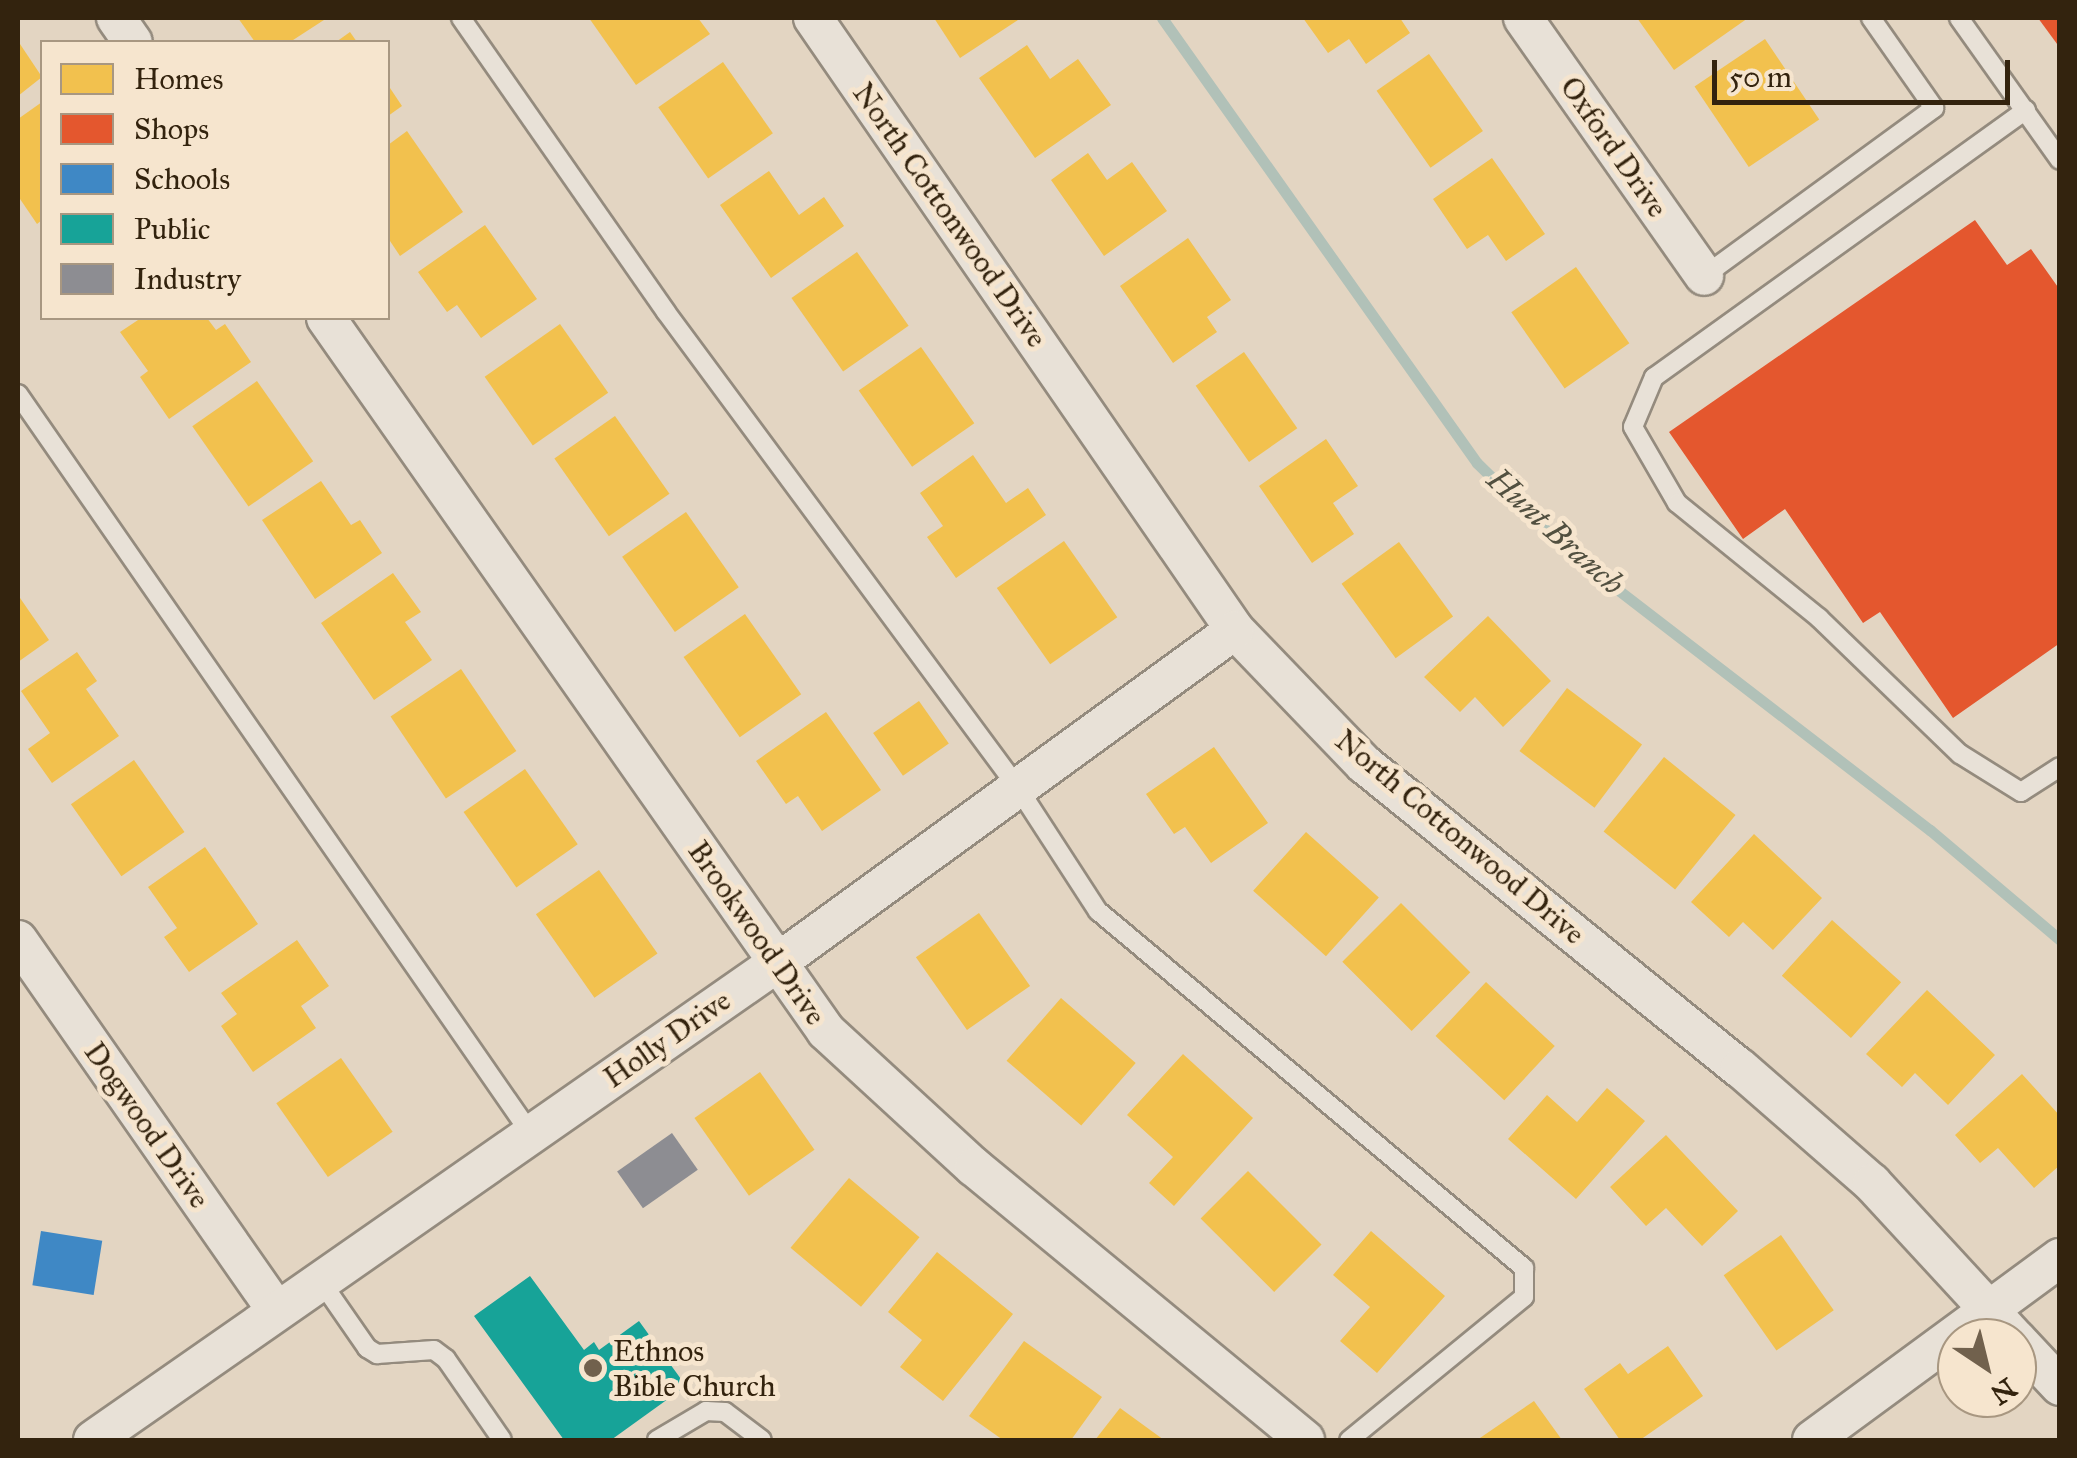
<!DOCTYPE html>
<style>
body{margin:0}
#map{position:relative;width:2077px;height:1458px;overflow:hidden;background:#e3d5c2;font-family:"IM FELL Great Primer",serif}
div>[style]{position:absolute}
.homes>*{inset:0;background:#f2c14e;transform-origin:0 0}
.shops>*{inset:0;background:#e4572e}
.schools>*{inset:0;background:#3f88c5;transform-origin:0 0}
.public>*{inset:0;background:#17a398}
.industry>*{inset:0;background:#8d8d92;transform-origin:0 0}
.stream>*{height:11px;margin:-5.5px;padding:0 5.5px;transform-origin:5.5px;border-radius:5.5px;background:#b1c1b8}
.roads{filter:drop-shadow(2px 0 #948b7e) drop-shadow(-2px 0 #948b7e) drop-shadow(0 2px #948b7e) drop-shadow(0 -2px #948b7e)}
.lane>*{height:18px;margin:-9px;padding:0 9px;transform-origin:9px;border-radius:9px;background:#e8e1d7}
.street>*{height:38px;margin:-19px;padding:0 19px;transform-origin:19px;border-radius:19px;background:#e8e1d7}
.dots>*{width:28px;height:28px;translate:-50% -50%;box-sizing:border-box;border:5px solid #f6e5ce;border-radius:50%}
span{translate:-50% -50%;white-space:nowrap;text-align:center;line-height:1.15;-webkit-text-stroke:10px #f6e5ce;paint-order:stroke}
.street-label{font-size:30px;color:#33230e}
.poi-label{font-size:30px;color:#33230e}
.left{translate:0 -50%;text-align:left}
.water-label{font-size:32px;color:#525040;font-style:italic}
.frame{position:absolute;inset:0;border:20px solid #33230e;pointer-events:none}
.legend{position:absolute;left:40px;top:40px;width:350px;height:280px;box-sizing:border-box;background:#f6e5ce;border:2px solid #a89781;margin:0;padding:12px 18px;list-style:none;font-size:30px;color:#33230e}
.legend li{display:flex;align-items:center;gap:20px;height:50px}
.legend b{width:50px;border:2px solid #a89781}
.north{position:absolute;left:1937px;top:1318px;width:100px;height:100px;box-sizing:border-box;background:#f6e5ce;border:2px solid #a89781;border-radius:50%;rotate:145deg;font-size:28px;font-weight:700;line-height:40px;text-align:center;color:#33230e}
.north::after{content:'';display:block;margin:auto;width:35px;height:45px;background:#71614d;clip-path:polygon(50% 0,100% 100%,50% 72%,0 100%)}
.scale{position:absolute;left:1712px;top:60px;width:298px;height:45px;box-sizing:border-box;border:5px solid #33230e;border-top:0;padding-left:12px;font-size:30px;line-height:35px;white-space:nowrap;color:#33230e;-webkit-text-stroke:8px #f6e5ce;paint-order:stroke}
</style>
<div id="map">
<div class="homes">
<i style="clip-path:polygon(238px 18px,327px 18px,290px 42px,255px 42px)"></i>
<i style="clip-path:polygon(589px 18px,698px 18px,710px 34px,636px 85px)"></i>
<i style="clip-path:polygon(934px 18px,1021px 18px,960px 58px)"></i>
<i style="clip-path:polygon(1303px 18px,1400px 18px,1410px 33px,1366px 64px,1349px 39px,1328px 53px)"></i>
<i style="clip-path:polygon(1637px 18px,1748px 18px,1674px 70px)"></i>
<i style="clip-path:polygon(350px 32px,357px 42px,336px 42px)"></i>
<i style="left:1765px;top:39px;width:97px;height:85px;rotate:56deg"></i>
<i style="clip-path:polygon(18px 41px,42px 77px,18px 96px)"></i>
<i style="clip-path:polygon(1027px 45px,1050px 79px,1078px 59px,1111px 105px,1035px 158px,979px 78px)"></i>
<i style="left:1429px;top:54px;width:94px;height:64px;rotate:55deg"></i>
<i style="left:723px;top:62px;width:87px;height:79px;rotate:55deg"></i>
<i style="clip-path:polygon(388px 85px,402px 106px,388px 116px)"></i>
<i style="clip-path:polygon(42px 102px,42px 220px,37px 224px,18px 196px,18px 119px)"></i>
<i style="clip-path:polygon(407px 131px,463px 212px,400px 256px,388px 238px,388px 145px)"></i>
<i style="clip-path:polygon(1088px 153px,1107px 180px,1132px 162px,1167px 211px,1104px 256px,1051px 180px)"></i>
<i style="clip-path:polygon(1492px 158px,1545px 234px,1506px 261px,1488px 235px,1467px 249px,1433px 199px)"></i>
<i style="clip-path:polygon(769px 171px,799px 215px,824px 197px,844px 226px,771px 278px,720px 205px)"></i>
<i style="clip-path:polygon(485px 225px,537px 299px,481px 338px,457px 305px,447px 312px,418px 272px)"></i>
<i style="clip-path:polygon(1188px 238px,1231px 300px,1207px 317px,1217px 332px,1173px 363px,1120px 286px)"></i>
<i style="left:857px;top:252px;width:90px;height:80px;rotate:55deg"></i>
<i style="left:1576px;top:267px;width:93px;height:79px;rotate:55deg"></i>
<i style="clip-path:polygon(141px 318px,207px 318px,216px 330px,225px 324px,251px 362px,169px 419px,140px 377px,148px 371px,120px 332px)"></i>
<i style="left:560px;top:324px;width:84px;height:92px;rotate:55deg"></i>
<i style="left:921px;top:347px;width:93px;height:76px;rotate:55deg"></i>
<i style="left:1244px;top:352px;width:93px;height:59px;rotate:55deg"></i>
<i style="left:257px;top:381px;width:98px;height:79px;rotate:55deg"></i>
<i style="left:615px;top:416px;width:95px;height:74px;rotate:55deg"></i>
<i style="clip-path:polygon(1326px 439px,1358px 486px,1333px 503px,1354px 534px,1312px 563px,1259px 486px)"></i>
<i style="clip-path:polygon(973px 455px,1006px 503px,1028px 488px,1046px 515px,956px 578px,927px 537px,943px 526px,920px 493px)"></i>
<i style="clip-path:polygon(321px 481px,351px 525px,360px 520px,382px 553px,315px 599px,262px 520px)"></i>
<i style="left:686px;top:512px;width:92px;height:78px;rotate:55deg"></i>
<i style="left:1064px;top:541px;width:93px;height:82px;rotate:55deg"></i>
<i style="left:1399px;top:542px;width:92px;height:71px;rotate:54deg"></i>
<i style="clip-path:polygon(393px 573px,421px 612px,405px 622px,432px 660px,374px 700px,321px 623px)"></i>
<i style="clip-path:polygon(18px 595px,49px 640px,18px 662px)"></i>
<i style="left:745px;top:614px;width:98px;height:75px;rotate:55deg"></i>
<i style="clip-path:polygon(1488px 616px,1551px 681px,1503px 727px,1475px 697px,1460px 712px,1424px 677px)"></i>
<i style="clip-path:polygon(77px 652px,97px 681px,86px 689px,119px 736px,52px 783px,28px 749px,50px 733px,21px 691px)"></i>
<i style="left:461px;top:669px;width:99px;height:85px;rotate:56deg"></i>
<i style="left:1567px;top:688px;width:94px;height:79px;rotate:37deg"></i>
<i style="left:919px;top:701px;width:52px;height:56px;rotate:55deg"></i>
<i style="clip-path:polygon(826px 712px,881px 790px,822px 831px,798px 796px,786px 804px,756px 761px)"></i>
<i style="clip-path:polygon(1214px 747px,1268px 823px,1211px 863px,1185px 827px,1174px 834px,1146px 794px)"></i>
<i style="left:1664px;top:757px;width:92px;height:96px;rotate:39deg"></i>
<i style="left:134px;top:760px;width:88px;height:77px;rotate:55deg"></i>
<i style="left:525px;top:769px;width:92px;height:75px;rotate:55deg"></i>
<i style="left:1306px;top:832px;width:98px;height:79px;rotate:42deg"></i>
<i style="clip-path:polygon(1754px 834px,1822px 898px,1773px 950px,1743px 922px,1729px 937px,1691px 902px)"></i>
<i style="clip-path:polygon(205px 847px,258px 924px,189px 972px,164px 937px,177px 928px,148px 887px)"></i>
<i style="left:599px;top:870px;width:102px;height:77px;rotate:55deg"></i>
<i style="left:1401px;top:903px;width:98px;height:83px;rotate:45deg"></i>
<i style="left:979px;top:913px;width:89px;height:77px;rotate:55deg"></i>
<i style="left:1832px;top:920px;width:93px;height:75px;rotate:42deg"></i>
<i style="clip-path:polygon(297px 940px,329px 986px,301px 1006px,316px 1028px,253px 1072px,221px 1026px,237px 1014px,221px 993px)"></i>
<i style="left:1486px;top:982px;width:94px;height:74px;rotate:43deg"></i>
<i style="clip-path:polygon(1927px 990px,1995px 1055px,1948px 1105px,1915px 1073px,1902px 1087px,1866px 1054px)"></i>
<i style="left:1061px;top:998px;width:99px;height:83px;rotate:41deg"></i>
<i style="clip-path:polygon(1183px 1054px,1253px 1118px,1174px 1206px,1149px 1183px,1173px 1157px,1127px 1115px)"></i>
<i style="left:341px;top:1058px;width:90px;height:79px;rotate:55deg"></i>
<i style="left:760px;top:1072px;width:95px;height:80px;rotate:55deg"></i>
<i style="clip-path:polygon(2022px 1074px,2060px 1116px,2060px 1165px,2034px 1188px,1998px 1148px,1980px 1163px,1955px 1135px)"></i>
<i style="clip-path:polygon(1607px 1088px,1645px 1121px,1576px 1199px,1508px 1139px,1547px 1095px,1577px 1122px)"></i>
<i style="clip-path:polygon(1666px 1135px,1738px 1211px,1702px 1246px,1666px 1208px,1646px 1226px,1610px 1187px)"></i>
<i style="left:1248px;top:1171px;width:104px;height:67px;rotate:45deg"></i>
<i style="left:849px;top:1178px;width:92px;height:91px;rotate:40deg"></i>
<i style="clip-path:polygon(1371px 1231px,1445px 1296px,1377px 1373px,1340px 1341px,1370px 1307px,1333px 1275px)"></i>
<i style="left:1781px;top:1235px;width:92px;height:70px;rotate:55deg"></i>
<i style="clip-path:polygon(937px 1252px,1013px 1314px,943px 1401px,900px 1367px,922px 1340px,888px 1312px)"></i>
<i style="clip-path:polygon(1024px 1341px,1102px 1397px,1071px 1440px,1003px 1440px,969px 1416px)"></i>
<i style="clip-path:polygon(1668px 1346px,1703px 1396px,1640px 1440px,1620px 1440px,1584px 1389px,1620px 1363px,1628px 1374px)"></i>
<i style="clip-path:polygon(1534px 1401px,1562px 1440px,1477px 1440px)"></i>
<i style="clip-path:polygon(1120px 1408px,1164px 1440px,1095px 1440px)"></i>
</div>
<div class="shops">
<i style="clip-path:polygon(2038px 18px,2060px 18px,2060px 48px)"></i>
<i style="clip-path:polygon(1975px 220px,2007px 265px,2031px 249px,2060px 290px,2060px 643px,1953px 718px,1880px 612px,1863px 623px,1785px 509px,1743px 539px,1669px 432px)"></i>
</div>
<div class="schools">
<i style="left:41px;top:1231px;width:62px;height:55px;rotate:9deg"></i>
</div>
<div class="public">
<i style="clip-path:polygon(530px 1276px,584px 1350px,594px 1342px,599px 1350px,639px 1321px,686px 1386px,611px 1440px,564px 1440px,474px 1316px)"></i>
</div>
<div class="industry">
<i style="left:672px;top:1133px;width:45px;height:67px;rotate:55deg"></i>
</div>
<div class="stream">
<i style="left:1162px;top:18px;width:545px;rotate:54.71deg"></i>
<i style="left:1477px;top:463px;width:123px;rotate:44.3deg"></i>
<i style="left:1565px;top:549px;width:461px;rotate:37.6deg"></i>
<i style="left:1930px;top:830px;width:170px;rotate:40.2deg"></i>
</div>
<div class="roads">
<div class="lane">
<i style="left:461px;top:18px;width:358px;rotate:55.1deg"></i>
<i style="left:666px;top:312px;width:592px;rotate:53.52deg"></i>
<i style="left:1018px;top:788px;width:147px;rotate:57deg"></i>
<i style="left:1098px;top:911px;width:556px;rotate:39.96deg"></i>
<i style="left:1524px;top:1268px;width:29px;rotate:90deg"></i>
<i style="left:1524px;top:1297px;width:226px;rotate:140.7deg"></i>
<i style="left:1959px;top:18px;width:174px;rotate:54.6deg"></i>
<i style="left:2026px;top:110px;width:458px;rotate:144.3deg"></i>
<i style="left:1654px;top:377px;width:54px;rotate:112.8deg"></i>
<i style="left:1633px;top:427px;width:88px;rotate:59.9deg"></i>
<i style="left:1677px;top:503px;width:183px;rotate:39deg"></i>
<i style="left:1819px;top:618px;width:196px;rotate:44deg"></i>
<i style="left:1960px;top:754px;width:72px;rotate:31.9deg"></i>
<i style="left:2021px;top:792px;width:46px;rotate:-32.7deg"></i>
<i style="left:1704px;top:276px;width:285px;rotate:-36.1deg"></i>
<i style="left:1934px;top:108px;width:110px;rotate:-125deg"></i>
<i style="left:18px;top:394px;width:900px;rotate:55.27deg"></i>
<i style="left:320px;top:1280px;width:83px;rotate:55.3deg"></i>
<i style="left:367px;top:1348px;width:12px;rotate:31deg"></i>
<i style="left:377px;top:1354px;width:57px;rotate:-4deg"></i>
<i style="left:434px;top:1350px;width:15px;rotate:37deg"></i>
<i style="left:446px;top:1359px;width:98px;rotate:55.3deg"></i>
<i style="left:657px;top:1440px;width:57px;rotate:-30.6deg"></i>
<i style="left:706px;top:1411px;width:19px;rotate:3deg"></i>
<i style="left:725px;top:1412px;width:46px;rotate:37.1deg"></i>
</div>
<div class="street">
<i style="left:116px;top:18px;width:29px;rotate:55deg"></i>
<i style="left:813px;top:18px;width:743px;rotate:55.41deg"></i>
<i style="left:1235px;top:630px;width:186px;rotate:46.1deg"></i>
<i style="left:1364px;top:764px;width:484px;rotate:39deg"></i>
<i style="left:1740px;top:1068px;width:175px;rotate:41.1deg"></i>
<i style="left:1872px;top:1183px;width:211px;rotate:47.3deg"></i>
<i style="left:1523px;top:18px;width:315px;rotate:54.9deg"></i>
<i style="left:326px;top:318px;width:871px;rotate:54.96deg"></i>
<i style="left:826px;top:1031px;width:201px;rotate:42.6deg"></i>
<i style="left:974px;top:1167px;width:429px;rotate:39.5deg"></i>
<i style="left:18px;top:940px;width:451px;rotate:55.1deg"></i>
<i style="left:2017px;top:1340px;width:63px;rotate:46.9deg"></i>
<i style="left:93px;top:1440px;width:834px;rotate:-34.89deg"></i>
<i style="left:777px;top:963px;width:566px;rotate:-36.02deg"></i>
<i style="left:1812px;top:1440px;width:308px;rotate:-36.3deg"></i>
</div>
</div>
<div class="dots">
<i style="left:593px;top:1368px;background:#71614d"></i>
</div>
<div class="street-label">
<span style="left:1614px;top:147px;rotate:55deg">Oxford Drive</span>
<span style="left:950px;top:215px;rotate:55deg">North Cottonwood Drive</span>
<span style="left:1460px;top:837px;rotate:40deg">North Cottonwood Drive</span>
<span style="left:757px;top:933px;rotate:55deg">Brookwood Drive</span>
<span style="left:667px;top:1039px;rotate:-35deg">Holly Drive</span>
<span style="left:147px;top:1125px;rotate:55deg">Dogwood Drive</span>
</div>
<div class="poi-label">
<span class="left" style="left:613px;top:1368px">Ethnos<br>Bible Church</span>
</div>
<div class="water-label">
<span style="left:1555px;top:532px;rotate:42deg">Hunt Branch</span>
</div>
<div class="frame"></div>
<ul class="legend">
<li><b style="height:28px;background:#f2c14e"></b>Homes</li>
<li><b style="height:28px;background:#e4572e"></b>Shops</li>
<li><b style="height:28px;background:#3f88c5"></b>Schools</li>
<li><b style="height:28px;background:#17a398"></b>Public</li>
<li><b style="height:28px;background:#8d8d92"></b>Industry</li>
</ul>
<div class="north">N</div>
<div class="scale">50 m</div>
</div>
